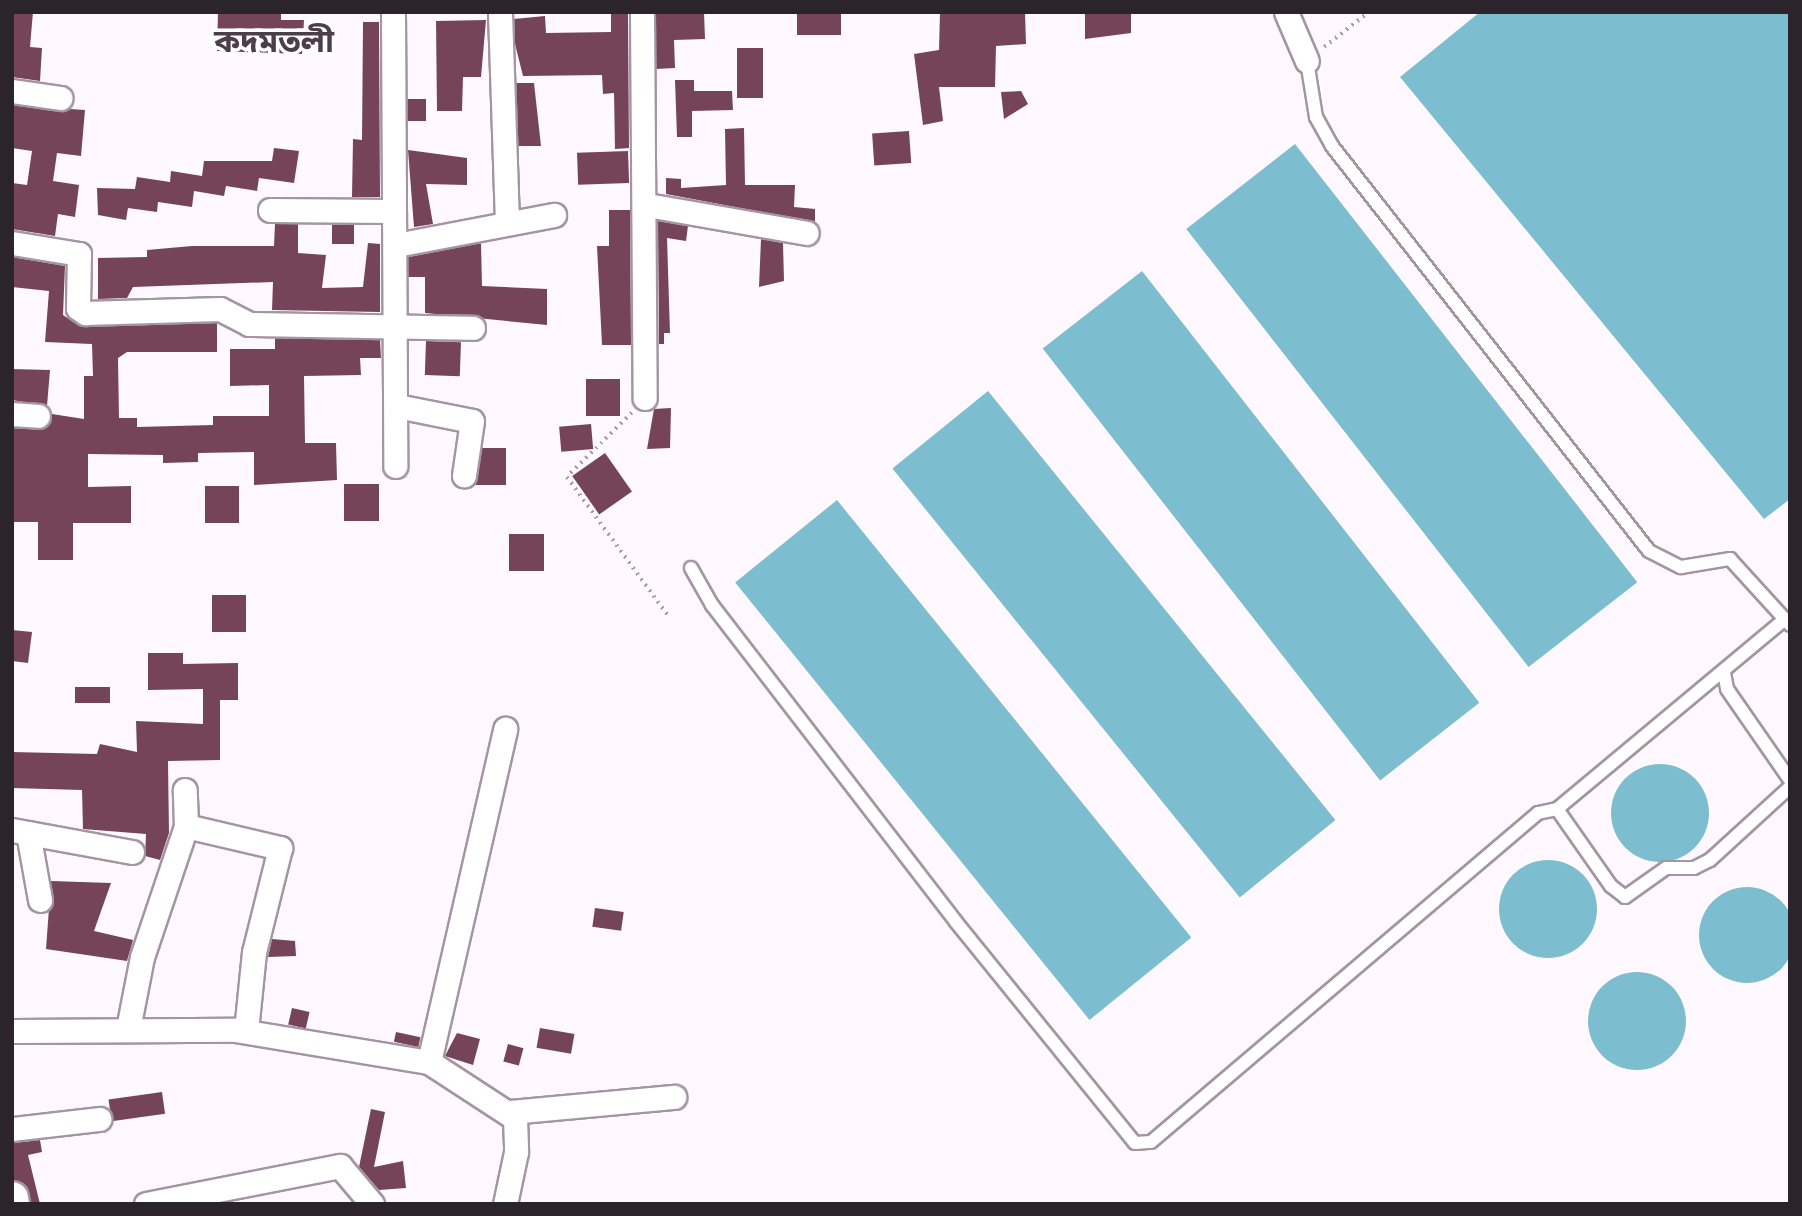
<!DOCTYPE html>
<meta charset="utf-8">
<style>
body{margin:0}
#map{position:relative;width:1802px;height:1216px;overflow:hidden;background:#fff8fe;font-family:Arial,"Noto Sans Bengali",sans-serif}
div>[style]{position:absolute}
.water>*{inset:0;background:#7cbdd0;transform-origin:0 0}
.round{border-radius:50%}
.building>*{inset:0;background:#754458;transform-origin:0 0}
.path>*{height:3.5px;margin-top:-1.75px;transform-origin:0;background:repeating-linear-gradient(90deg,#a6a0a6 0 2px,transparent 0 7px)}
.roads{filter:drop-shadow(2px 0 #a495a3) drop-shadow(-2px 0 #a495a3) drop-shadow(0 2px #a495a3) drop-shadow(0 -2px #a495a3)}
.lane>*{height:12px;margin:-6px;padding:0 6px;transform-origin:6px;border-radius:6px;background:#fff}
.street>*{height:23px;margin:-11.5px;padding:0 11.5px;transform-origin:11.5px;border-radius:11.5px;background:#fff}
.secondary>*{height:32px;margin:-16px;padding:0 16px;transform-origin:16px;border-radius:16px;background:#fff}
span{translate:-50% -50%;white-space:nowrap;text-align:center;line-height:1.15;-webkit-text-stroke:7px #fff;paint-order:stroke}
.district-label{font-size:32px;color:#4c3f4b;font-weight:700}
.frame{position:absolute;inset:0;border:14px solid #2b252b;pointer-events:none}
</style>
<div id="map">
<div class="water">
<i style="clip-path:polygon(1480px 12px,1790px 12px,1790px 499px,1764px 519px,1400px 77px)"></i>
<i style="left:1295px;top:144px;width:556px;height:138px;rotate:52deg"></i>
<i style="left:1142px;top:271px;width:548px;height:126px;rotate:52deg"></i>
<i style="left:988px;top:391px;width:552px;height:123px;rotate:51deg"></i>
<i style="left:837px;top:500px;width:563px;height:131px;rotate:51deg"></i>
<i class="round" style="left:1611px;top:764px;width:98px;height:98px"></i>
<i class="round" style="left:1499px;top:860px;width:98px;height:98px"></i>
<i class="round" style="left:1699px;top:887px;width:96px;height:96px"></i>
<i class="round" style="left:1588px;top:972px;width:98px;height:98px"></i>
</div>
<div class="building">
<i style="clip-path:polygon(12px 12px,33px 12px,30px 47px,42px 48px,40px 81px,12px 77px)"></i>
<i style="clip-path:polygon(218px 12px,281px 12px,281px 20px,304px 20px,302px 54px,217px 51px)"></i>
<i style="clip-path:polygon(611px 12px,628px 12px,629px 148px,615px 149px,614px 93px,603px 94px,602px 75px,523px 76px,515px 44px,514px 19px,545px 16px,546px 33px,611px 32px)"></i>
<i style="clip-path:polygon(656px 12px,704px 12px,705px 39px,674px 40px,675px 68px,656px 69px)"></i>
<i style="left:797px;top:12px;width:44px;height:23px"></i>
<i style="clip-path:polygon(940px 12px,1025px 12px,1026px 44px,996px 46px,995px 87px,939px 87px,943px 121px,923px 125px,914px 54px,939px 50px)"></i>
<i style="clip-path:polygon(1085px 12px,1131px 12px,1131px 33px,1085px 39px)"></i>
<i style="clip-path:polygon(486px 20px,481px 77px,463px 77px,462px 111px,437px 111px,436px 21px)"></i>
<i style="clip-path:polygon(363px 22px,379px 22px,380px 197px,352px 197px,353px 139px,362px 140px)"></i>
<i style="left:737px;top:48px;width:26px;height:50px"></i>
<i style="clip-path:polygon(675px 80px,694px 80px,694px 91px,732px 91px,733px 110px,692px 111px,692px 137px,677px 137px)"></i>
<i style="clip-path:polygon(516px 83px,534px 83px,541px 146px,518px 146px)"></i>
<i style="clip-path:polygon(1021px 91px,1028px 104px,1004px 119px,1001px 92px)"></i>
<i style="left:407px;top:99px;width:19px;height:22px"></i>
<i style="clip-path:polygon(12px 105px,85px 110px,81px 156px,57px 153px,53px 181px,79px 185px,75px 217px,58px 214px,55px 236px,12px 229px,12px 183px,27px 185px,32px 151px,12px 148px)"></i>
<i style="clip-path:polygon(744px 128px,745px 185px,795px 185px,794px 207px,815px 209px,815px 222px,666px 194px,666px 178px,681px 179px,681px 188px,726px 185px,725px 129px)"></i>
<i style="left:909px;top:131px;width:32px;height:37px;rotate:86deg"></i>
<i style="clip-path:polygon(274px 148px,299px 151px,294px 183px,259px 178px,257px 191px,226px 186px,224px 196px,194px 191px,192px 207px,158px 202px,157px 212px,128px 208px,126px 220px,98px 215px,97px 188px,135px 189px,137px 177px,170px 182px,171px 171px,202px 176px,204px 161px,272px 161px)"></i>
<i style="clip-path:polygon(408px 150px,467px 158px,467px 185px,426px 184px,433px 224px,414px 227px)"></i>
<i style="left:628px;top:151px;width:32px;height:51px;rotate:88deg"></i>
<i style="clip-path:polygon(609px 210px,630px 210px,631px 345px,602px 345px,597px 246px,609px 246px)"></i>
<i style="clip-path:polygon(658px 221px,688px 226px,686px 241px,667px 238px,670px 333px,664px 333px,664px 344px,659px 344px)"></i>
<i style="clip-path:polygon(275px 224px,298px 224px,298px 253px,326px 255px,322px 288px,363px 287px,368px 243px,380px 244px,380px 312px,272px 310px,273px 282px,133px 287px,127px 298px,98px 299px,98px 258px,147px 257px,147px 250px,192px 246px,274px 246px)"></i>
<i style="left:332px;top:225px;width:22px;height:19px"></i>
<i style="clip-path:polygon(761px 239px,783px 243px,784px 281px,759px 287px)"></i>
<i style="clip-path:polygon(481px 243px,482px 286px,547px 289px,547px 325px,425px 313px,425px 277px,408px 277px,408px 257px)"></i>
<i style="clip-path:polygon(12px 257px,65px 266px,63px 315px,78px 325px,217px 323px,217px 352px,127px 352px,118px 358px,119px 418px,137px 418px,137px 427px,213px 425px,213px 416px,269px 416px,269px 385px,230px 386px,230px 349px,275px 349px,275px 338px,380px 340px,381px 358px,360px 358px,361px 375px,304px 376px,305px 443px,336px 443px,337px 480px,254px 485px,254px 452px,198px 453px,198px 462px,163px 463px,163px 455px,88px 454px,88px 487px,131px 486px,131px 523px,73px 523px,73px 560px,38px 560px,38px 522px,12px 522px,12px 428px,43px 429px,52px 414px,84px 419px,84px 376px,93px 376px,92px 344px,45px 342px,49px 291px,12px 287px)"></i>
<i style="left:426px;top:341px;width:35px;height:34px;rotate:2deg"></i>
<i style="clip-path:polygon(12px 369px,50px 370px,47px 406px,12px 400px)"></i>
<i style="left:586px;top:379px;width:34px;height:37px"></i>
<i style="clip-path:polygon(671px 408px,670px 448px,647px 449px,654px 409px)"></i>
<i style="left:591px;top:424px;width:25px;height:32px;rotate:85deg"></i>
<i style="clip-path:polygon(482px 448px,506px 448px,506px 485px,474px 485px)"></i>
<i style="left:605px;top:453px;width:47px;height:40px;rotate:55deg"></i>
<i style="left:344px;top:484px;width:35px;height:37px"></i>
<i style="left:239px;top:486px;width:37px;height:34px;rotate:90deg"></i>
<i style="left:544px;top:534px;width:37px;height:35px;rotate:90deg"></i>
<i style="left:212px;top:595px;width:34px;height:37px"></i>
<i style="clip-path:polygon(12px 630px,32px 632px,28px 663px,12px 661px)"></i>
<i style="clip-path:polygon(148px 653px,183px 653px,183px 664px,238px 663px,238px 700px,220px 700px,220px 760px,168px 761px,169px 833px,160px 860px,145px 856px,146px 834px,83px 829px,82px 790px,12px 788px,12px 752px,97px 754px,100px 744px,137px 752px,136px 721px,203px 724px,203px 689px,148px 690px)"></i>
<i style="left:110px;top:687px;width:16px;height:35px;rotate:90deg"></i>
<i style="clip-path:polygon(51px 881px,111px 883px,94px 931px,133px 940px,127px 961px,46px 949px)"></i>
<i style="left:595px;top:908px;width:29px;height:19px;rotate:8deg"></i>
<i style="clip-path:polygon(272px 939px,295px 941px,296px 956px,268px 957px)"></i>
<i style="left:292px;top:1008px;width:18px;height:17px;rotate:13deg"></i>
<i style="left:540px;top:1028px;width:35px;height:20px;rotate:10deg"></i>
<i style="left:396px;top:1032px;width:25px;height:10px;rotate:12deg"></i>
<i style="clip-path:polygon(457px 1033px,480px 1039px,473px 1065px,445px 1056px)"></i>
<i style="left:508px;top:1044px;width:16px;height:18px;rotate:15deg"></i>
<i style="left:162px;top:1092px;width:22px;height:54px;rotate:82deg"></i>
<i style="clip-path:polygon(371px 1109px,385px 1112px,374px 1167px,403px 1161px,406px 1188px,379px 1190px,359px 1167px)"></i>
<i style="clip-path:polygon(40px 1140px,42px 1152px,28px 1155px,40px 1204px,31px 1204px,27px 1187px,13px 1180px,12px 1143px)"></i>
</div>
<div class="path">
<i style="left:1324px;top:47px;width:57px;rotate:-37.9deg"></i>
<i style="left:632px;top:413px;width:91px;rotate:135.4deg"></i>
<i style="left:567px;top:477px;width:173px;rotate:53.9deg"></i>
</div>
<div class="roads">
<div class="lane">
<i style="left:1307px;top:61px;width:57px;rotate:80.9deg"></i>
<i style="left:1316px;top:117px;width:33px;rotate:61deg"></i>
<i style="left:1332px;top:146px;width:514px;rotate:51.95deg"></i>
<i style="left:1649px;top:551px;width:36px;rotate:27deg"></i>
<i style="left:1681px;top:567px;width:50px;rotate:-9.3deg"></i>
<i style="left:1730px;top:559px;width:89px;rotate:47.7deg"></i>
<i style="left:691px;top:568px;width:43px;rotate:60.4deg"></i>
<i style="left:712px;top:605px;width:400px;rotate:52.4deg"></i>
<i style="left:956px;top:922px;width:284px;rotate:51deg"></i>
<i style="left:1135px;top:1143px;width:16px;rotate:-4deg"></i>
<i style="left:1151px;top:1142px;width:508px;rotate:-40.37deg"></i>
<i style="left:1538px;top:813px;width:19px;rotate:-12deg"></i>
<i style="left:1557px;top:809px;width:297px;rotate:-39.8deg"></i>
<i style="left:1724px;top:673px;width:16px;rotate:79deg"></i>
<i style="left:1727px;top:689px;width:111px;rotate:55.3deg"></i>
<i style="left:1557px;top:809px;width:94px;rotate:55deg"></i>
<i style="left:1611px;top:886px;width:18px;rotate:38deg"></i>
<i style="left:1625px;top:897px;width:50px;rotate:-35.3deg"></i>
<i style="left:1666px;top:868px;width:28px"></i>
<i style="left:1694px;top:868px;width:18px;rotate:-27deg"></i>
<i style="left:1710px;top:860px;width:108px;rotate:-42.4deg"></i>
</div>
<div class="street">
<i style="left:393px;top:12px;width:454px;rotate:89.7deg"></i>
<i style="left:500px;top:12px;width:211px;rotate:88.1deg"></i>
<i style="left:642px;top:12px;width:386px;rotate:89.6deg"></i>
<i style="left:1286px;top:12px;width:53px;rotate:66.8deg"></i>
<i style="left:12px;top:91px;width:49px;rotate:8.3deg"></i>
<i style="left:647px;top:205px;width:162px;rotate:9.9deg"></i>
<i style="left:270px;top:210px;width:121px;rotate:0.5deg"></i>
<i style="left:12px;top:243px;width:68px;rotate:9.3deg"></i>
<i style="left:79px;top:254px;width:54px;rotate:91.1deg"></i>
<i style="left:78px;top:308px;width:9px;rotate:36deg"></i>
<i style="left:85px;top:313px;width:135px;rotate:-1.7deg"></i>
<i style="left:220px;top:309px;width:33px;rotate:27deg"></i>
<i style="left:249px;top:324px;width:224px;rotate:1deg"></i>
<i style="left:396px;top:245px;width:161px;rotate:-10.8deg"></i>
<i style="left:397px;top:406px;width:76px;rotate:11.3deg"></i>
<i style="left:472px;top:421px;width:55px;rotate:98.4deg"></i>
<i style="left:12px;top:414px;width:26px;rotate:4deg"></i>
<i style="left:186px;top:826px;width:97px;rotate:13.2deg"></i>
<i style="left:280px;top:848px;width:107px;rotate:104deg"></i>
<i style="left:254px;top:952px;width:79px;rotate:95.8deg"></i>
<i style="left:12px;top:830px;width:122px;rotate:10.4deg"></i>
<i style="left:28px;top:833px;width:68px;rotate:79.8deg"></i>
<i style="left:128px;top:1029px;width:73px;rotate:-79deg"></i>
<i style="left:142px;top:957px;width:138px;rotate:-71.4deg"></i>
<i style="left:186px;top:826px;width:36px;rotate:-92deg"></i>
<i style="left:12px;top:1031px;width:223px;rotate:-0.3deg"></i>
<i style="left:235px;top:1030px;width:197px;rotate:9.4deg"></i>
<i style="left:429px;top:1062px;width:103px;rotate:33.1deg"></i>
<i style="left:515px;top:1118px;width:34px;rotate:88deg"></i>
<i style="left:516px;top:1152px;width:53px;rotate:101.9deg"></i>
<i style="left:429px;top:1062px;width:342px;rotate:-77.1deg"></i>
<i style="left:511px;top:1112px;width:164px;rotate:-5.3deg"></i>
<i style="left:12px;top:1129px;width:88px;rotate:-6.6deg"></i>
<i style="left:146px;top:1204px;width:198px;rotate:-11.1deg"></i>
<i style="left:340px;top:1166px;width:50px;rotate:49.9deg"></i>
</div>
<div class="secondary">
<i style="left:12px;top:1198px;width:6px;rotate:81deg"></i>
</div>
</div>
<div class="district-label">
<span style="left:274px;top:41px">কদমতলী</span>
</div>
<div class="frame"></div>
</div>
